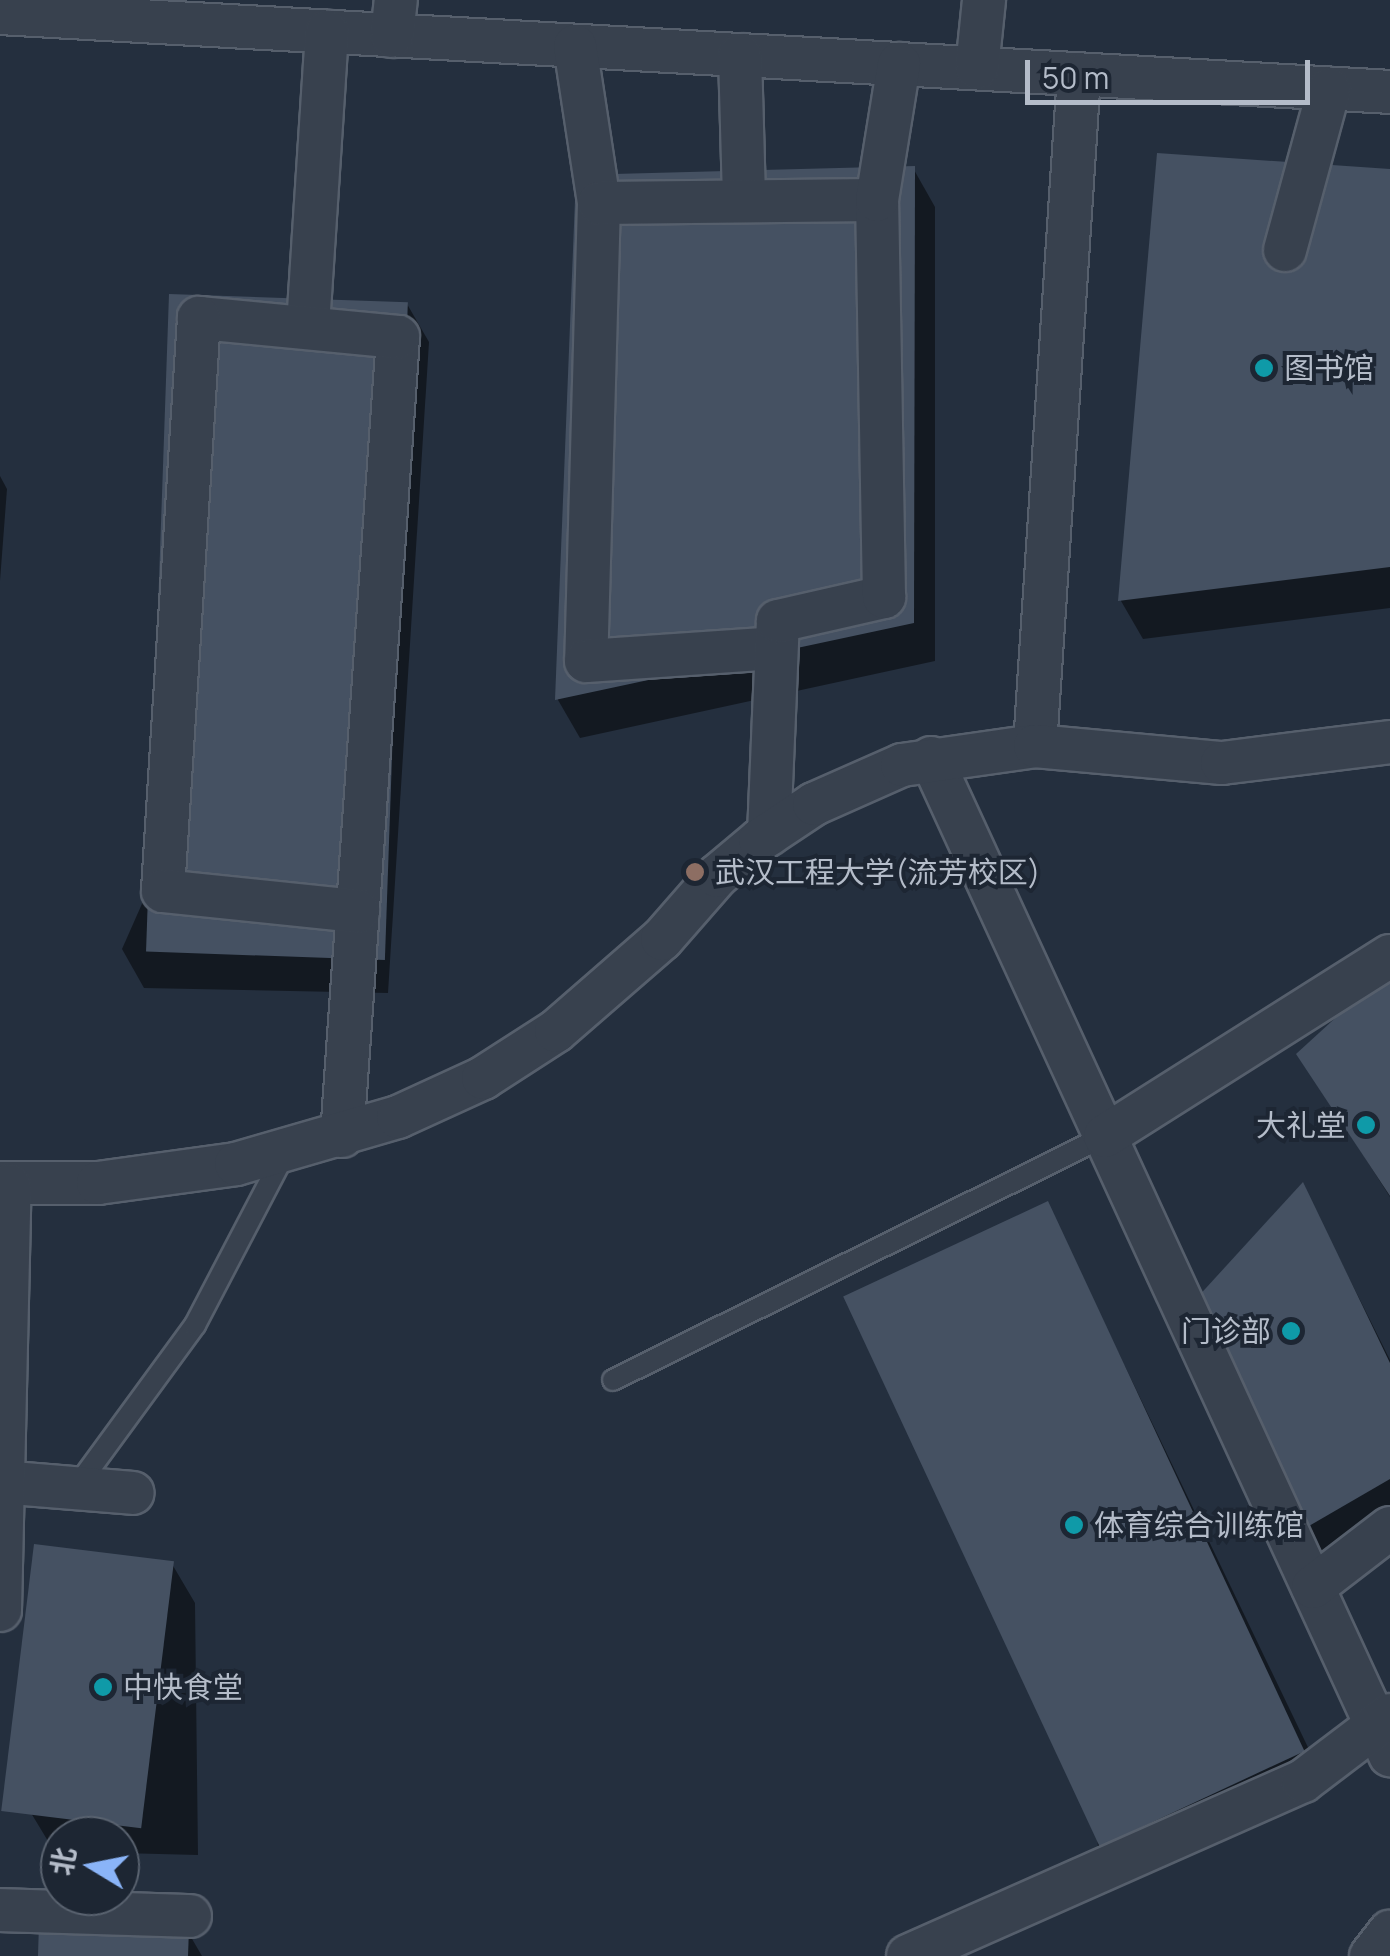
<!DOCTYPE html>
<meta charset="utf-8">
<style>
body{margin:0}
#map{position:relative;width:1390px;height:1956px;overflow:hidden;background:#242f3e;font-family:Manrope,"Noto Sans SC",sans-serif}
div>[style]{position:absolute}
.shadow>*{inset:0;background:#0007}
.building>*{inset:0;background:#455162;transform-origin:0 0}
.roads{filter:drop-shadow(2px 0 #565f6c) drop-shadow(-2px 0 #565f6c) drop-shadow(0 2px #565f6c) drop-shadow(0 -2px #565f6c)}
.service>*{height:20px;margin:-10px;padding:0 10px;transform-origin:10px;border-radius:10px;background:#38414e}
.minor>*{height:42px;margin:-21px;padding:0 21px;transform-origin:21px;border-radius:21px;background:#38414e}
.dots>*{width:28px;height:28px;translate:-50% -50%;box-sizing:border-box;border:5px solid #1d2633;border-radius:50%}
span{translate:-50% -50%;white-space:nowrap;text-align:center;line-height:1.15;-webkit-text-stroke:8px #1d2633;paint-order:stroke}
.poi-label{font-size:30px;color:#b4bcc9}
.left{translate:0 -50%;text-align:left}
.right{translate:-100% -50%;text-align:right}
.north{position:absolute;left:40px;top:1816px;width:100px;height:100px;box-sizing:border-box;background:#1d2633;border:2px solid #59626f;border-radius:50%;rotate:280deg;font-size:28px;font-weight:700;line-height:40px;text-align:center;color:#b4bcc9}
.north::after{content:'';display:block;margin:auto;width:35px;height:45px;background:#8ab4f8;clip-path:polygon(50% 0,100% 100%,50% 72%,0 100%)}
.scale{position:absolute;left:1025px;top:60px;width:285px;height:45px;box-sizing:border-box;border:5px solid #b4bcc9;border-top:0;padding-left:12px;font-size:30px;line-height:35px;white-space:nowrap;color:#b4bcc9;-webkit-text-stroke:8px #1d2633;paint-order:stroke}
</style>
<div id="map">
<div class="shadow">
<i style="clip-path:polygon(1159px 156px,1390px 171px,1390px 608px,1143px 639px,1121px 601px)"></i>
<i style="clip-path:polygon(913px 168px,935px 207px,935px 661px,580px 738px,558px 700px,578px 177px)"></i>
<i style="clip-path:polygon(407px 304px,429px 342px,388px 993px,144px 988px,122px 949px)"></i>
<i style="clip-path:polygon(0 476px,7px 489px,0 581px)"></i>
<i style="clip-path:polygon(1390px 972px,1390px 1197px,1299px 1054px)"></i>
<i style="clip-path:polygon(1303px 1186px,1390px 1360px,1390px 1530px,1314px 1574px,1292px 1536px)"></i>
<i style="clip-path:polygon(1047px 1204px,1328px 1789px,1120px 1885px,1098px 1847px)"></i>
<i style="clip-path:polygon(172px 1564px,195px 1603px,198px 1855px,120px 1853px,120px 1836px,60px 1836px,60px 1852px,54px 1851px,31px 1813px)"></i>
<i style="clip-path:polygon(188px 1932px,202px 1956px,40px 1956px)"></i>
</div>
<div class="building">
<i style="clip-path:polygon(1157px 153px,1390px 169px,1390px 567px,1118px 601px)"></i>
<i style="clip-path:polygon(915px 166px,914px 623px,555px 700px,576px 175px)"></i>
<i style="left:169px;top:294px;width:239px;height:658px;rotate:2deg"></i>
<i style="clip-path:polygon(1390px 968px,1390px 1196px,1296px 1054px)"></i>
<i style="clip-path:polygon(1303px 1182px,1390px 1363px,1390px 1479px,1290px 1537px,1195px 1300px)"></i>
<i style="left:1048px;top:1201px;width:607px;height:226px;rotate:65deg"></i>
<i style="left:34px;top:1544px;width:141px;height:269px;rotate:7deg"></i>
<i style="clip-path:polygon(39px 1923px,189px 1929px,188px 1956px,38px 1956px)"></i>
</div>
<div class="roads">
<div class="service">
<i style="left:613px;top:1380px;width:549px;rotate:-26.38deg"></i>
<i style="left:75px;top:1489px;width:203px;rotate:-53.8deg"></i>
<i style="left:195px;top:1325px;width:196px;rotate:-62.4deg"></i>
</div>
<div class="minor">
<i style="left:0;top:13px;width:1392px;rotate:3.25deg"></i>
<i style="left:392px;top:36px;width:36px;rotate:-84deg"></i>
<i style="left:575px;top:46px;width:159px;rotate:81.3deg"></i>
<i style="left:599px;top:203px;width:458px;rotate:91.6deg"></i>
<i style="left:586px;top:661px;width:190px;rotate:-3.9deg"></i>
<i style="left:740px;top:55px;width:146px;rotate:88.4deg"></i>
<i style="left:977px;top:68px;width:68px;rotate:-84.1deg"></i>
<i style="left:599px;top:203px;width:278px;rotate:-0.6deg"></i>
<i style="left:1285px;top:250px;width:167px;rotate:-74.7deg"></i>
<i style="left:308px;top:326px;width:295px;rotate:-86.3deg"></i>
<i style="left:1035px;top:746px;width:672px;rotate:-86.25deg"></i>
<i style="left:931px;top:758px;width:1098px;rotate:65.28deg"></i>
<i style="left:769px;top:834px;width:213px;rotate:-87.6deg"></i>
<i style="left:778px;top:621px;width:109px;rotate:-12.8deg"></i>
<i style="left:884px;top:597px;width:397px;rotate:-91deg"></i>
<i style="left:877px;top:200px;width:138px;rotate:-80.8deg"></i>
<i style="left:342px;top:1136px;width:801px;rotate:-85.99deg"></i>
<i style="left:398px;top:337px;width:200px;rotate:-174.5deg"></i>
<i style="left:199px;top:318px;width:574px;rotate:93.6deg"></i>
<i style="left:163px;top:891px;width:196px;rotate:5.9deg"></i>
<i style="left:1105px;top:1136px;width:337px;rotate:-32.3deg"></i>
<i style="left:0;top:1183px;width:98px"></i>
<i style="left:98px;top:1183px;width:139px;rotate:-7.8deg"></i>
<i style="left:236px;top:1164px;width:169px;rotate:-16.2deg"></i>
<i style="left:398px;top:1117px;width:94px;rotate:-24.6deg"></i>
<i style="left:483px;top:1078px;width:87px;rotate:-32.8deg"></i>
<i style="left:556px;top:1031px;width:140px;rotate:-41deg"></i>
<i style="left:662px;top:939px;width:84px;rotate:-48.9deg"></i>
<i style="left:717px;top:876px;width:56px;rotate:-39.9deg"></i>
<i style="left:760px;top:840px;width:65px;rotate:-33.7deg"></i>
<i style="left:814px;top:804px;width:96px;rotate:-23.9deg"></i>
<i style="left:902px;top:765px;width:134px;rotate:-8.1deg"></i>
<i style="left:1035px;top:746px;width:188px;rotate:5.2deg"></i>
<i style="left:1222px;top:763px;width:169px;rotate:-7.1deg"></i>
<i style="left:0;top:1482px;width:133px;rotate:4.7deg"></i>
<i style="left:1313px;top:1587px;width:97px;rotate:-37.5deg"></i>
<i style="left:0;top:1610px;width:425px;rotate:-88.7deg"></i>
<i style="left:0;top:1910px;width:190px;rotate:1.8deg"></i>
<i style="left:908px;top:1956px;width:432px;rotate:-23.9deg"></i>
<i style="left:1303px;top:1781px;width:109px;rotate:-37.2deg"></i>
<i style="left:1371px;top:1956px;width:31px;rotate:-52deg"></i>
</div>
</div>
<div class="dots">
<i style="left:1264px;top:368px;background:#0f9aa8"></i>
<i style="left:695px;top:872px;background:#8d6e63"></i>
<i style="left:1366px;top:1125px;background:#0f9aa8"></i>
<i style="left:1291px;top:1331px;background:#0f9aa8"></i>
<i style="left:1074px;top:1525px;background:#0f9aa8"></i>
<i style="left:103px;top:1687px;background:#0f9aa8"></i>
</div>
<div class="poi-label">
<span class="left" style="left:1284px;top:368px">图书馆</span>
<span class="left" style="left:715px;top:872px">武汉工程大学(流芳校区)</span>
<span class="right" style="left:1346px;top:1125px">大礼堂</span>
<span class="right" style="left:1271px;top:1331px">门诊部</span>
<span class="left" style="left:1094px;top:1525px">体育综合训练馆</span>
<span class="left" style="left:123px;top:1687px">中快食堂</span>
</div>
<div class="north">北</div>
<div class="scale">50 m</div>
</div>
